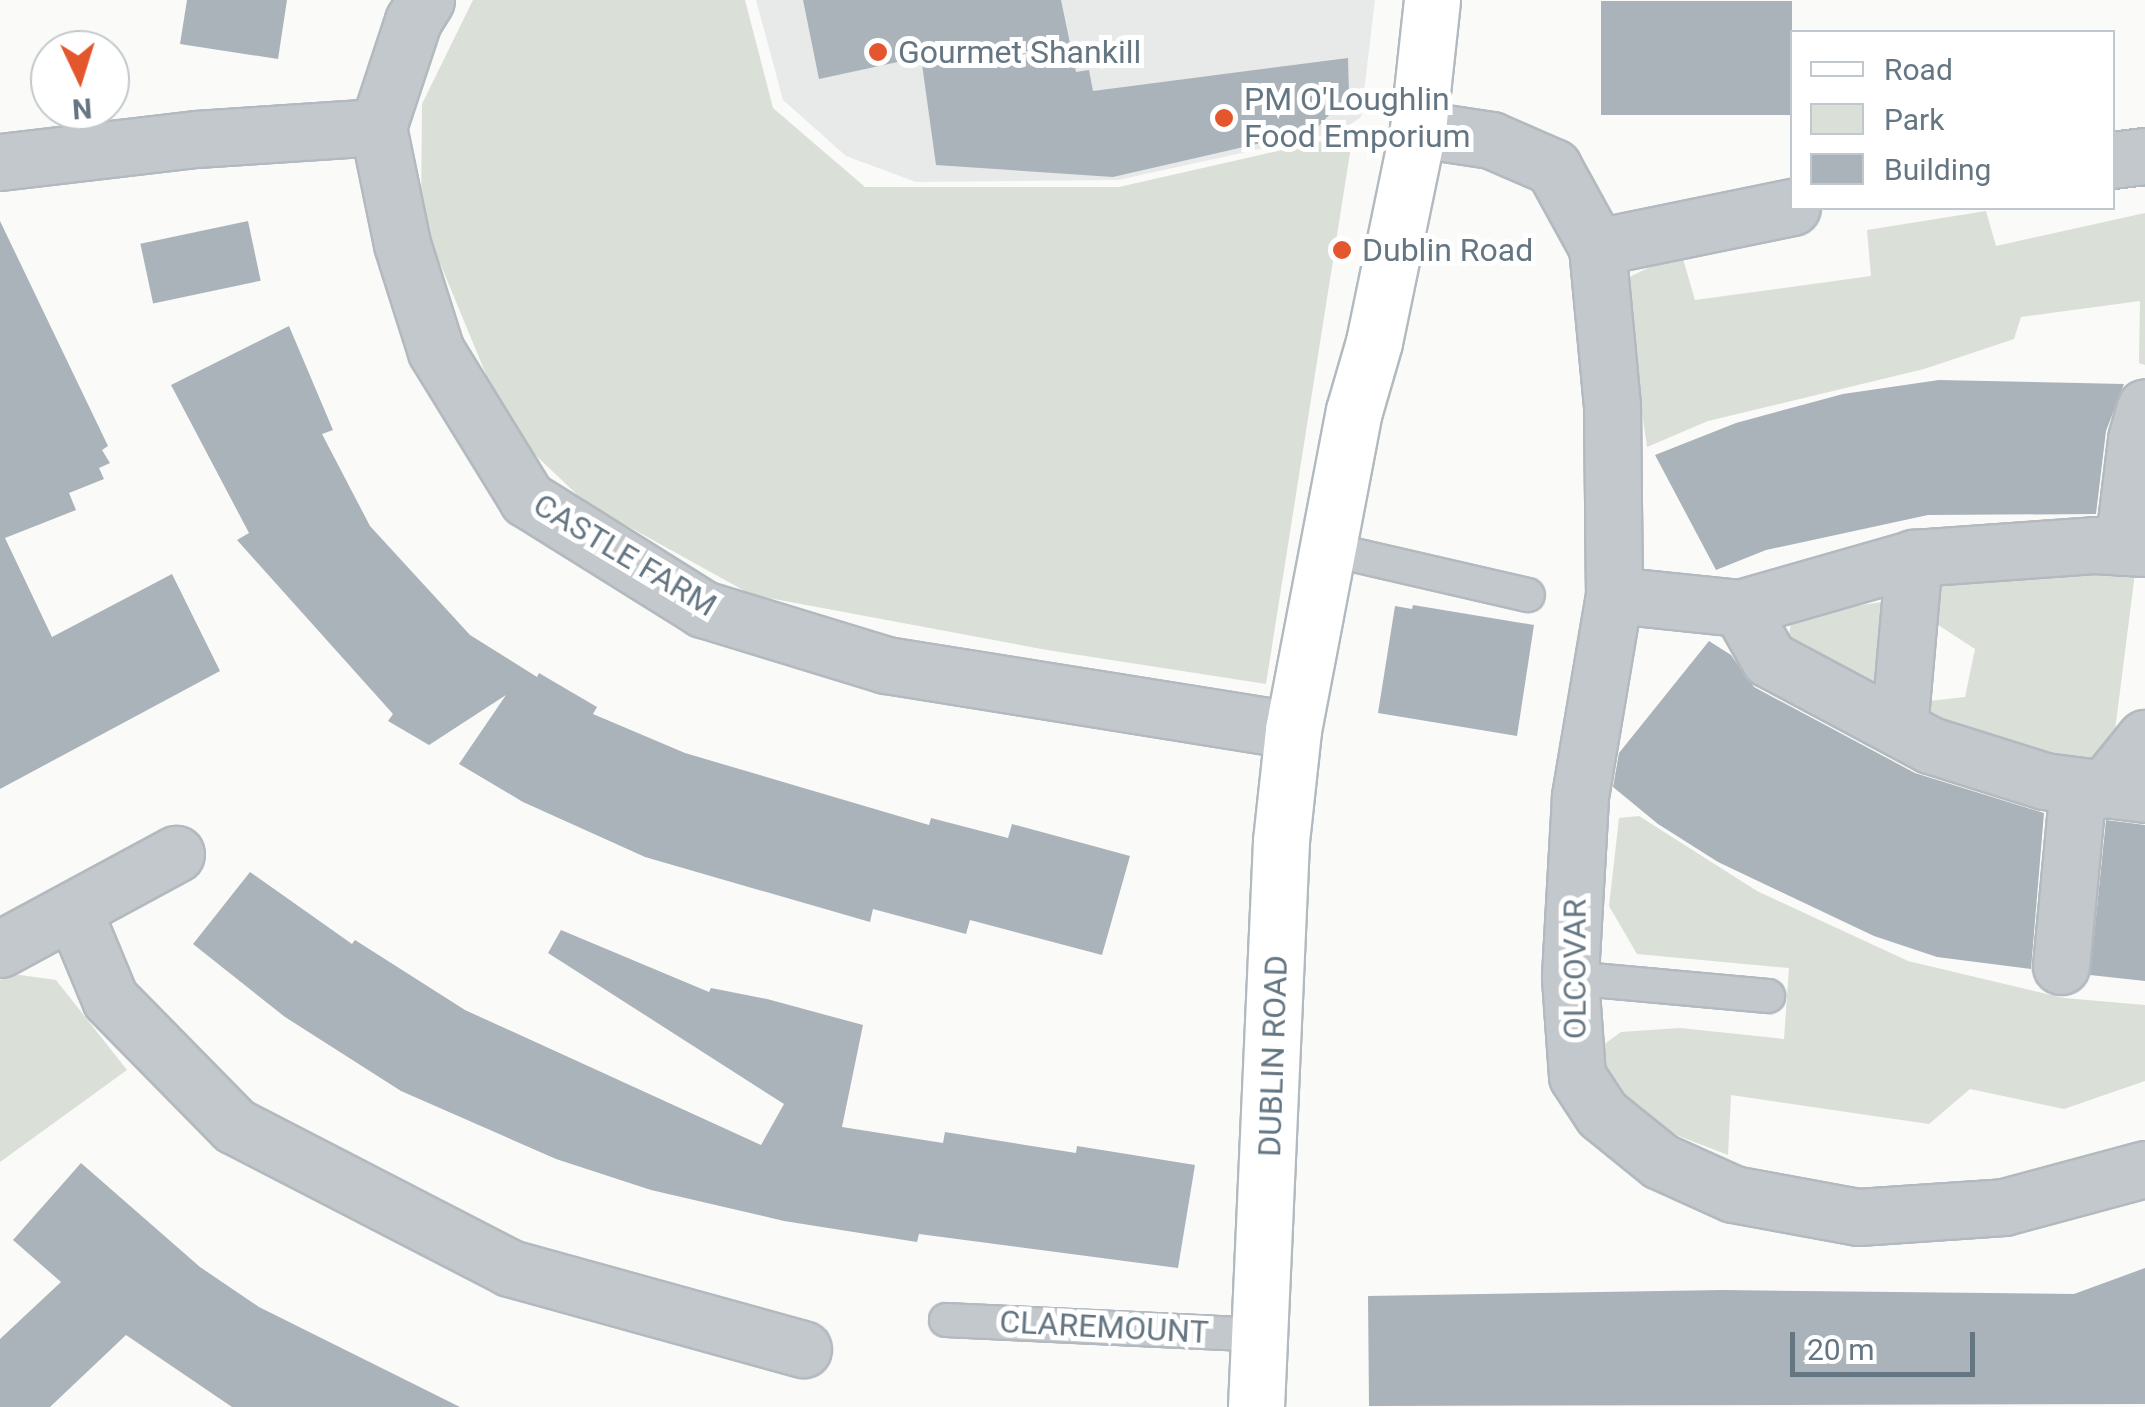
<!DOCTYPE html>
<style>
body{margin:0}
#map{position:relative;width:2145px;height:1407px;overflow:hidden;background:#fafaf8;font-family:Roboto,sans-serif}
div>[style]{position:absolute}
.built>*{inset:0;background:#e8e9e9}
.green>*{inset:0;background:#dadfd7}
.building>*{inset:0;background:#aab3b9;transform-origin:0 0}
.roads{filter:drop-shadow(2px 0 #b3babf) drop-shadow(-2px 0 #b3babf) drop-shadow(0 2px #b3babf) drop-shadow(0 -2px #b3babf)}
.lane>*{height:32px;margin:-16px;padding:0 16px;transform-origin:16px;border-radius:16px;background:#c3c8cc}
.street>*{height:55px;margin:-27.5px;padding:0 27.5px;transform-origin:27.5px;border-radius:27.5px;background:#c3c8cc}
.secondary>*{height:55px;margin:-27.5px;padding:0 27.5px;transform-origin:27.5px;border-radius:27.5px;background:#fff}
.dots>*{width:28px;height:28px;translate:-50% -50%;box-sizing:border-box;border:5px solid #fff;border-radius:50%}
span{translate:-50% -50%;white-space:nowrap;text-align:center;line-height:1.15;-webkit-text-stroke:10px #fff;paint-order:stroke}
.poi-label{font-size:32px;color:#657683}
.left{translate:0 -50%;text-align:left}
.street-label{font-size:32px;color:#657683}
.legend{position:absolute;left:1790px;top:30px;width:325px;height:180px;box-sizing:border-box;background:#fff;border:2px solid #c1c8cd;margin:0;padding:12px 18px;list-style:none;font-size:30px;color:#657683}
.legend li{display:flex;align-items:center;gap:20px;height:50px}
.legend b{width:50px;border:2px solid #c1c8cd}
.north{position:absolute;left:30px;top:30px;width:100px;height:100px;box-sizing:border-box;background:#fff;border:2px solid #c1c8cd;border-radius:50%;rotate:176deg;font-size:28px;font-weight:700;line-height:40px;text-align:center;color:#657683}
.north::after{content:'';display:block;margin:auto;width:35px;height:45px;background:#e4572e;clip-path:polygon(50% 0,100% 100%,50% 72%,0 100%)}
.scale{position:absolute;left:1790px;top:1332px;width:185px;height:45px;box-sizing:border-box;border:5px solid #657683;border-top:0;padding-left:12px;font-size:30px;line-height:35px;white-space:nowrap;color:#657683;-webkit-text-stroke:8px #fff;paint-order:stroke}
</style>
<div id="map">
<div class="built">
<i style="clip-path:polygon(756px 0,1375px 0,1361px 117px,1341px 131px,1118px 180px,916px 182px,846px 156px,783px 100px)"></i>
</div>
<div class="green">
<i style="clip-path:polygon(473px 0,745px 0,773px 108px,865px 187px,1119px 187px,1353px 134px,1266px 684px,1047px 650px,752px 595px,586px 503px,509px 430px,421px 217px,422px 104px)"></i>
<i style="clip-path:polygon(1986px 211px,1996px 246px,2145px 213px,2145px 365px,2139px 363px,2140px 301px,2021px 317px,2014px 339px,1924px 369px,1708px 421px,1647px 447px,1623px 280px,1681px 252px,1695px 300px,1871px 276px,1867px 230px)"></i>
<i style="clip-path:polygon(2135px 573px,2111px 762px,2096px 781px,1910px 723px,1912px 703px,1965px 697px,1975px 649px,1929px 619px,1931px 581px)"></i>
<i style="clip-path:polygon(1896px 600px,1881px 701px,1785px 662px,1792px 615px)"></i>
<i style="clip-path:polygon(1639px 816px,1757px 891px,1908px 961px,2064px 998px,2145px 1005px,2145px 1081px,2064px 1109px,1970px 1089px,1929px 1124px,1731px 1095px,1728px 1155px,1658px 1128px,1614px 1090px,1595px 1051px,1621px 1032px,1680px 1028px,1784px 1039px,1789px 968px,1637px 954px,1609px 906px,1619px 818px)"></i>
<i style="clip-path:polygon(13px 974px,56px 980px,127px 1070px,0 1162px,0 980px)"></i>
</div>
<div class="building">
<i style="clip-path:polygon(187px 0,287px 0,278px 59px,180px 44px)"></i>
<i style="clip-path:polygon(803px 0,1061px 0,1076px 72px,1089px 70px,1093px 91px,1348px 58px,1349px 94px,1314px 131px,1113px 177px,936px 165px,921px 57px,819px 79px)"></i>
<i style="left:1792px;top:1px;width:114px;height:191px;rotate:90deg"></i>
<i style="clip-path:polygon(0 221px,108px 446px,102px 450px,110px 463px,99px 468px,104px 479px,69px 493px,76px 510px,5px 538px,52px 637px,172px 574px,220px 671px,0 789px)"></i>
<i style="left:248px;top:221px;width:61px;height:110px;rotate:78deg"></i>
<i style="clip-path:polygon(289px 326px,333px 430px,322px 434px,370px 526px,470px 635px,537px 677px,539px 673px,597px 707px,593px 714px,685px 753px,929px 825px,931px 818px,1008px 838px,1012px 824px,1130px 856px,1102px 955px,970px 920px,966px 934px,873px 909px,870px 922px,645px 857px,523px 802px,459px 764px,506px 695px,429px 745px,388px 721px,393px 714px,237px 540px,249px 533px,171px 385px)"></i>
<i style="clip-path:polygon(1939px 380px,2124px 384px,2106px 431px,2096px 514px,1928px 515px,1766px 550px,1716px 570px,1655px 455px,1736px 423px,1843px 394px)"></i>
<i style="clip-path:polygon(1413px 605px,1534px 625px,1517px 736px,1378px 713px,1395px 606px,1412px 609px)"></i>
<i style="clip-path:polygon(1709px 641px,1731px 655px,1754px 687px,1915px 773px,2044px 813px,2031px 969px,1937px 957px,1874px 936px,1718px 862px,1658px 824px,1613px 787px,1619px 753px)"></i>
<i style="clip-path:polygon(2106px 820px,2145px 825px,2145px 981px,2090px 975px)"></i>
<i style="clip-path:polygon(250px 872px,352px 944px,355px 940px,465px 1010px,761px 1145px,784px 1104px,548px 953px,561px 930px,709px 992px,711px 988px,767px 999px,863px 1025px,842px 1127px,943px 1143px,945px 1132px,1076px 1153px,1077px 1146px,1195px 1165px,1178px 1268px,919px 1234px,917px 1242px,784px 1221px,651px 1190px,556px 1159px,401px 1091px,285px 1017px,193px 944px)"></i>
<i style="clip-path:polygon(81px 1163px,200px 1267px,259px 1307px,460px 1407px,232px 1407px,126px 1335px,50px 1407px,0 1407px,0 1339px,61px 1282px,13px 1240px)"></i>
<i style="clip-path:polygon(2145px 1268px,2145px 1404px,1369px 1406px,1368px 1296px,1722px 1290px,2074px 1294px)"></i>
</div>
<div class="roads">
<div class="lane">
<i style="left:1328px;top:549px;width:205px;rotate:13deg"></i>
<i style="left:1570px;top:978px;width:199px;rotate:5.2deg"></i>
<i style="left:946px;top:1320px;width:316px;rotate:2.7deg"></i>
</div>
<div class="street">
<i style="left:426px;top:0;width:25px;rotate:122deg"></i>
<i style="left:413px;top:21px;width:112px;rotate:108.3deg"></i>
<i style="left:378px;top:127px;width:119px;rotate:78.4deg"></i>
<i style="left:402px;top:244px;width:112px;rotate:72.4deg"></i>
<i style="left:436px;top:351px;width:174px;rotate:58.4deg"></i>
<i style="left:527px;top:499px;width:208px;rotate:32deg"></i>
<i style="left:703px;top:609px;width:191px;rotate:17deg"></i>
<i style="left:886px;top:665px;width:412px;rotate:9.1deg"></i>
<i style="left:1418px;top:129px;width:74px;rotate:8.6deg"></i>
<i style="left:1491px;top:140px;width:68px;rotate:23.5deg"></i>
<i style="left:1553px;top:167px;width:91px;rotate:61.2deg"></i>
<i style="left:1597px;top:247px;width:160px;rotate:84.6deg"></i>
<i style="left:1612px;top:406px;width:189px;rotate:89.4deg"></i>
<i style="left:1614px;top:595px;width:205px;rotate:99.6deg"></i>
<i style="left:1580px;top:797px;width:181px;rotate:93.2deg"></i>
<i style="left:1570px;top:978px;width:98px;rotate:85.9deg"></i>
<i style="left:1577px;top:1076px;width:45px;rotate:56.7deg"></i>
<i style="left:1602px;top:1114px;width:75px;rotate:39deg"></i>
<i style="left:1660px;top:1161px;width:80px;rotate:24.3deg"></i>
<i style="left:1733px;top:1194px;width:127px;rotate:10.4deg"></i>
<i style="left:1858px;top:1217px;width:146px;rotate:-3.9deg"></i>
<i style="left:2004px;top:1207px;width:146px;rotate:-15.1deg"></i>
<i style="left:2112px;top:160px;width:33px;rotate:-7deg"></i>
<i style="left:0;top:162px;width:197px;rotate:-6.7deg"></i>
<i style="left:196px;top:139px;width:182px;rotate:-3.8deg"></i>
<i style="left:1597px;top:247px;width:199px;rotate:-11.6deg"></i>
<i style="left:2123px;top:547px;width:109px;rotate:-83.1deg"></i>
<i style="left:2136px;top:439px;width:33px;rotate:-74deg"></i>
<i style="left:1614px;top:595px;width:127px;rotate:5.9deg"></i>
<i style="left:1740px;top:608px;width:181px;rotate:-16deg"></i>
<i style="left:1914px;top:558px;width:180px;rotate:-4.1deg"></i>
<i style="left:2094px;top:545px;width:51px;rotate:3.4deg"></i>
<i style="left:1740px;top:608px;width:59px;rotate:60.4deg"></i>
<i style="left:1769px;top:659px;width:183px;rotate:28.1deg"></i>
<i style="left:1930px;top:745px;width:120px;rotate:17.5deg"></i>
<i style="left:2044px;top:781px;width:102px;rotate:7.3deg"></i>
<i style="left:1899px;top:728px;width:171px;rotate:-85deg"></i>
<i style="left:2103px;top:790px;width:67px;rotate:-51.1deg"></i>
<i style="left:74px;top:912px;width:94px;rotate:67.5deg"></i>
<i style="left:110px;top:999px;width:178px;rotate:45.5deg"></i>
<i style="left:235px;top:1126px;width:309px;rotate:27.3deg"></i>
<i style="left:510px;top:1268px;width:304px;rotate:15.5deg"></i>
<i style="left:0;top:949px;width:200px;rotate:-28.4deg"></i>
<i style="left:2061px;top:966px;width:181px;rotate:-84.6deg"></i>
</div>
<div class="secondary">
<i style="left:1256px;top:1407px;width:567px;rotate:-87.47deg"></i>
<i style="left:1281px;top:841px;width:112px;rotate:-83.8deg"></i>
<i style="left:1293px;top:730px;width:325px;rotate:-79.2deg"></i>
<i style="left:1354px;top:411px;width:72px;rotate:-73.8deg"></i>
<i style="left:1374px;top:342px;width:217px;rotate:-78.3deg"></i>
<i style="left:1418px;top:129px;width:130px;rotate:-83.8deg"></i>
</div>
</div>
<div class="dots">
<i style="left:878px;top:52px;background:#e4572e"></i>
<i style="left:1224px;top:118px;background:#e4572e"></i>
<i style="left:1342px;top:250px;background:#e4572e"></i>
</div>
<div class="poi-label">
<span class="left" style="left:898px;top:52px">Gourmet Shankill</span>
<span class="left" style="left:1244px;top:118px">PM O'Loughlin<br>Food Emporium</span>
<span class="left" style="left:1362px;top:250px">Dublin Road</span>
</div>
<div class="street-label">
<span style="left:625px;top:555px;rotate:31deg">CASTLE FARM</span>
<span style="left:1575px;top:969px;rotate:-90deg">OLCOVAR</span>
<span style="left:1273px;top:1056px;rotate:-88deg">DUBLIN ROAD</span>
<span style="left:1104px;top:1327px;rotate:3deg">CLAREMOUNT</span>
</div>
<ul class="legend">
<li><b style="height:12px;background:#fff"></b>Road</li>
<li><b style="height:28px;background:#dadfd7"></b>Park</li>
<li><b style="height:28px;background:#aab3b9"></b>Building</li>
</ul>
<div class="north">N</div>
<div class="scale">20 m</div>
</div>
